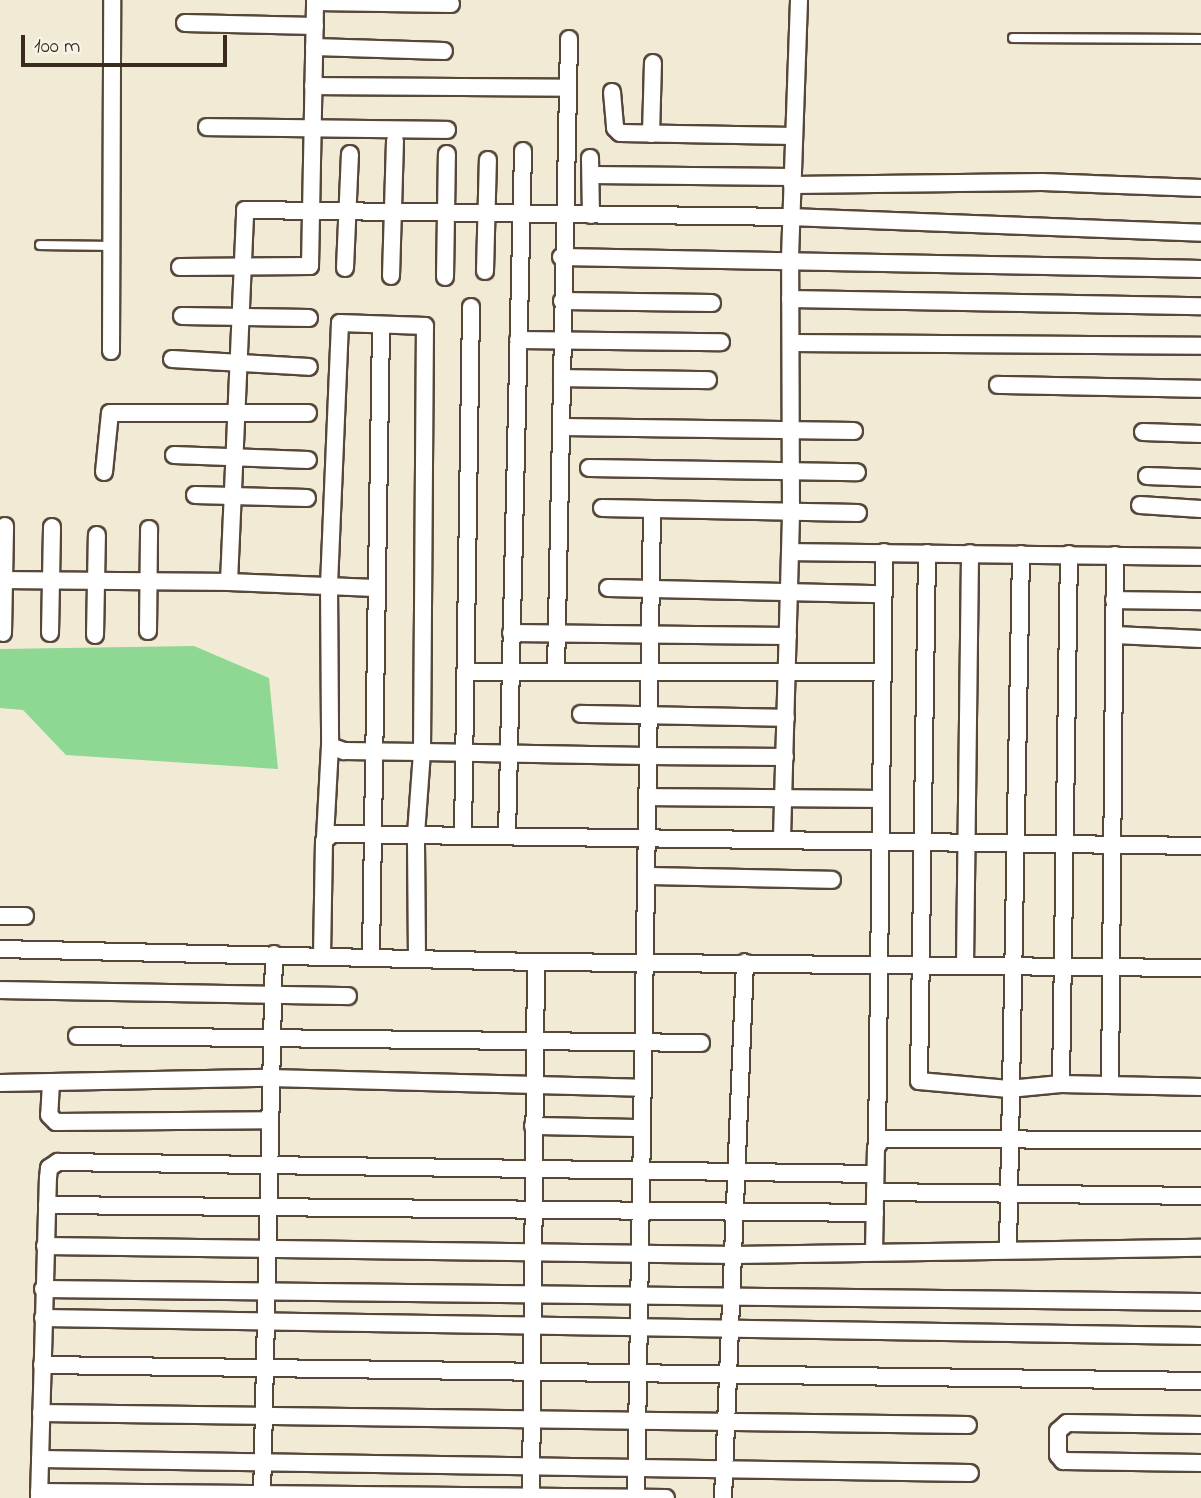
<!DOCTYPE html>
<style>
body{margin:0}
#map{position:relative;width:1201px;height:1498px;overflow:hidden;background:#f1ebd5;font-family:"Indie Flower",sans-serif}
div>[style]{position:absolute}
.green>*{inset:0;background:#8fd893}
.roads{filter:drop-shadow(2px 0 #564739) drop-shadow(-2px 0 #564739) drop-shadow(0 2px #564739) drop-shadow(0 -2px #564739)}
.lane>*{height:8px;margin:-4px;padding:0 4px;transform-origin:4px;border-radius:4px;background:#fff}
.street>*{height:16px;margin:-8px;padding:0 8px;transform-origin:8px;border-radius:8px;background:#fff}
span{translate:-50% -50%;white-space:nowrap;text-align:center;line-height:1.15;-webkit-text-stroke:7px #f7f3e8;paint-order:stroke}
.scale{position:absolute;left:21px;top:35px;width:206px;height:32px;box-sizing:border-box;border:4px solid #3b2a1e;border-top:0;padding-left:9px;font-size:21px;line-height:24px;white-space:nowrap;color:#3b2a1e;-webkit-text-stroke:5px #f7f3e8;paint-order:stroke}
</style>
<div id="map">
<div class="green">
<i style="clip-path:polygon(194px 646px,269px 678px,278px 769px,66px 755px,23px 710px,0 708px,0 649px)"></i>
</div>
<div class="roads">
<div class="lane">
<i style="left:1013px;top:38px;width:188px;rotate:0.3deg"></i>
<i style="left:40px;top:245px;width:71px;rotate:0.8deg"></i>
</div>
<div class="street">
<i style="left:315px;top:2px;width:136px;rotate:0.8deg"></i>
<i style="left:185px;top:23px;width:130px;rotate:1.3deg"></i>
<i style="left:314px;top:47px;width:130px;rotate:1.8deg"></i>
<i style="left:313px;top:86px;width:255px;rotate:0.4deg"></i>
<i style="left:612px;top:92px;width:36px;rotate:85deg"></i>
<i style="left:615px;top:128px;width:7px;rotate:45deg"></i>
<i style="left:620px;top:133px;width:174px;rotate:1deg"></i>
<i style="left:207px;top:127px;width:240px;rotate:0.7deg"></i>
<i style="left:651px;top:134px;width:71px;rotate:-88.4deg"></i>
<i style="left:590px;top:158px;width:57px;rotate:89deg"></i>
<i style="left:591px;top:175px;width:201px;rotate:0.6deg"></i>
<i style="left:792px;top:185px;width:250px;rotate:-0.7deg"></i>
<i style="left:1042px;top:182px;width:159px;rotate:2.2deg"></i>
<i style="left:561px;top:257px;width:640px;rotate:1.07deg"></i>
<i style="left:180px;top:267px;width:130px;rotate:-0.4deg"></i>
<i style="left:310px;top:266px;width:266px;rotate:-88.9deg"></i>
<i style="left:345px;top:268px;width:114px;rotate:-87.5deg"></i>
<i style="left:485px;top:271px;width:111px;rotate:-88.5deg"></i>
<i style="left:391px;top:276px;width:135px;rotate:-88.3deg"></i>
<i style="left:445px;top:277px;width:123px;rotate:-89.1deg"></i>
<i style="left:790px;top:299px;width:411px;rotate:1deg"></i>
<i style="left:562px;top:301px;width:150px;rotate:0.8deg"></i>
<i style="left:182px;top:316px;width:127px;rotate:0.9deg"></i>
<i style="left:518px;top:340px;width:203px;rotate:0.6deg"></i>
<i style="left:791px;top:343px;width:410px;rotate:0.4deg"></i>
<i style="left:111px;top:351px;width:351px;rotate:-89.8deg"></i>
<i style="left:172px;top:359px;width:137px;rotate:3.3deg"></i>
<i style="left:562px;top:378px;width:146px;rotate:0.8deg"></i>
<i style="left:998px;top:385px;width:203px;rotate:1.1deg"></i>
<i style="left:563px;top:427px;width:291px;rotate:0.8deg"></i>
<i style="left:1143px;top:432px;width:58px;rotate:2deg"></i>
<i style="left:174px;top:455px;width:134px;rotate:2.1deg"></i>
<i style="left:589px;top:468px;width:268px;rotate:0.9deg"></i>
<i style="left:104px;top:472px;width:59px;rotate:-84.2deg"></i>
<i style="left:110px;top:413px;width:198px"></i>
<i style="left:1147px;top:476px;width:54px;rotate:2.1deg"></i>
<i style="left:195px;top:495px;width:112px;rotate:1.5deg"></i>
<i style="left:1140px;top:505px;width:61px;rotate:3.8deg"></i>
<i style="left:602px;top:508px;width:256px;rotate:1.1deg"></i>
<i style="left:790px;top:552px;width:411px;rotate:0.7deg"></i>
<i style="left:927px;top:553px;width:528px;rotate:90.87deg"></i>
<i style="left:919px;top:1081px;width:90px;rotate:5.1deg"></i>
<i style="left:1009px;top:1089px;width:52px;rotate:-5.5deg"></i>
<i style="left:1061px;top:1084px;width:140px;rotate:1.2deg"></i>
<i style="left:0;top:580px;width:229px;rotate:0.5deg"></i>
<i style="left:229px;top:582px;width:372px;rotate:-87.5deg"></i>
<i style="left:245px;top:210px;width:546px;rotate:0.73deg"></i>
<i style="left:791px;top:217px;width:410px;rotate:2.2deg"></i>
<i style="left:229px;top:582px;width:146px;rotate:2.4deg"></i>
<i style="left:608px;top:588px;width:274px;rotate:1.3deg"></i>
<i style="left:1114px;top:600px;width:87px;rotate:0.7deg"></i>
<i style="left:148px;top:631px;width:102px;rotate:-89.4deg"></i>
<i style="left:3px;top:633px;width:107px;rotate:-88.9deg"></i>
<i style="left:50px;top:633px;width:106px;rotate:-88.9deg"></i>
<i style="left:511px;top:633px;width:277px;rotate:0.6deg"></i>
<i style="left:95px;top:635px;width:100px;rotate:-88.9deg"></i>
<i style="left:1115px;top:635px;width:86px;rotate:2.7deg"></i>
<i style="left:466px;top:672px;width:415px"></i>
<i style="left:556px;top:672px;width:633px;rotate:-88.82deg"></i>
<i style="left:581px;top:714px;width:205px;rotate:1.1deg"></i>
<i style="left:647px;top:797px;width:232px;rotate:0.5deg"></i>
<i style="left:463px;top:835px;width:528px;rotate:-89.13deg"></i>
<i style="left:507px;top:835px;width:684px;rotate:-88.66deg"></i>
<i style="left:325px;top:838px;width:92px;rotate:-86.9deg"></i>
<i style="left:782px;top:838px;width:326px;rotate:-88.4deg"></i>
<i style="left:791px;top:512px;width:254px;rotate:-90.2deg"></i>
<i style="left:790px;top:258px;width:258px;rotate:-88deg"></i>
<i style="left:646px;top:876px;width:186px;rotate:1.2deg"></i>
<i style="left:0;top:916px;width:25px"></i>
<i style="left:0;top:949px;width:536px;rotate:1.39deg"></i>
<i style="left:536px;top:962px;width:665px;rotate:0.52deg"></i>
<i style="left:322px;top:956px;width:115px;rotate:-89deg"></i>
<i style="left:324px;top:841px;width:11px;rotate:-41deg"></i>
<i style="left:332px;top:834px;width:869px;rotate:0.79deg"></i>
<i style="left:371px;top:957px;width:632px;rotate:-89.09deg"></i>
<i style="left:417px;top:958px;width:124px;rotate:-90.5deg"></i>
<i style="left:416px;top:834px;width:82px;rotate:-85.8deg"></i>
<i style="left:422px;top:752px;width:426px;rotate:-89.6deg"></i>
<i style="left:425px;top:326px;width:85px;rotate:-178deg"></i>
<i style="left:340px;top:323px;width:262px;rotate:92.4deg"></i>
<i style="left:329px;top:585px;width:161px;rotate:89.6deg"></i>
<i style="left:330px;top:746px;width:15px;rotate:20deg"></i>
<i style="left:344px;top:751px;width:78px;rotate:0.7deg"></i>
<i style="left:422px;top:752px;width:225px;rotate:1deg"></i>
<i style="left:647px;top:756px;width:138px;rotate:0.4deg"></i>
<i style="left:965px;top:965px;width:412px;rotate:-89.3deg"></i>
<i style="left:0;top:990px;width:348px;rotate:1deg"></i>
<i style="left:77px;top:1036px;width:624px;rotate:0.64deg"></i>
<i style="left:51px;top:1082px;width:33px;rotate:93deg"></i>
<i style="left:49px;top:1115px;width:10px;rotate:45deg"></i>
<i style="left:56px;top:1122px;width:214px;rotate:-0.5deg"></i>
<i style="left:0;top:1083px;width:269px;rotate:-1.1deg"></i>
<i style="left:269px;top:1078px;width:373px;rotate:1.5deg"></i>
<i style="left:1061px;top:1084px;width:530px;rotate:-89.14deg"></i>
<i style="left:1110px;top:1085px;width:530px;rotate:-89.46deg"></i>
<i style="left:533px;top:1126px;width:108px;rotate:1.1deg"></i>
<i style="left:877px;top:1145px;width:593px;rotate:-89.32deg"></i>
<i style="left:875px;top:1192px;width:326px;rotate:0.7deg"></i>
<i style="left:47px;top:1205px;width:828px;rotate:0.55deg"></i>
<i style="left:45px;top:1246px;width:690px;rotate:0.75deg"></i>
<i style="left:735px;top:1255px;width:466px;rotate:-0.9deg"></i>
<i style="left:1008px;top:1250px;width:696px;rotate:-88.93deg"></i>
<i style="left:874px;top:1251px;width:103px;rotate:-88.9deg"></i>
<i style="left:876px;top:1148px;width:11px;rotate:-56deg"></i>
<i style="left:882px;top:1139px;width:319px;rotate:0.2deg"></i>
<i style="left:43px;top:1289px;width:1158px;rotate:0.64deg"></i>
<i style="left:43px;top:1318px;width:1158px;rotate:0.89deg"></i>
<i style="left:42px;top:1365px;width:1159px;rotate:0.79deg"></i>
<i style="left:41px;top:1413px;width:927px;rotate:0.74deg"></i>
<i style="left:1201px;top:1425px;width:134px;rotate:-179.1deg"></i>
<i style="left:1067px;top:1423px;width:12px;rotate:138deg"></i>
<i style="left:1058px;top:1431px;width:24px;rotate:90deg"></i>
<i style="left:1058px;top:1455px;width:8px;rotate:50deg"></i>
<i style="left:1063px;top:1461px;width:138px;rotate:0.8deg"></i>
<i style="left:40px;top:1459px;width:930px;rotate:0.86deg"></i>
<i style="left:39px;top:1492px;width:627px;rotate:0.55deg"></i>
<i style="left:39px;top:1498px;width:320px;rotate:-88.4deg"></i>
<i style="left:48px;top:1178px;width:10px;rotate:-84deg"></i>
<i style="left:49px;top:1168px;width:11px;rotate:-34deg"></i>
<i style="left:58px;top:1162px;width:817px;rotate:0.84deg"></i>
<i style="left:262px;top:1498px;width:544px;rotate:-88.74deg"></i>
<i style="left:531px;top:1498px;width:536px;rotate:-89.47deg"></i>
<i style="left:636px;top:1498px;width:988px;rotate:-89.07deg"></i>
<i style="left:723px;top:1498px;width:536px;rotate:-87.65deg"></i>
</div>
</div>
<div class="scale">100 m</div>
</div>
